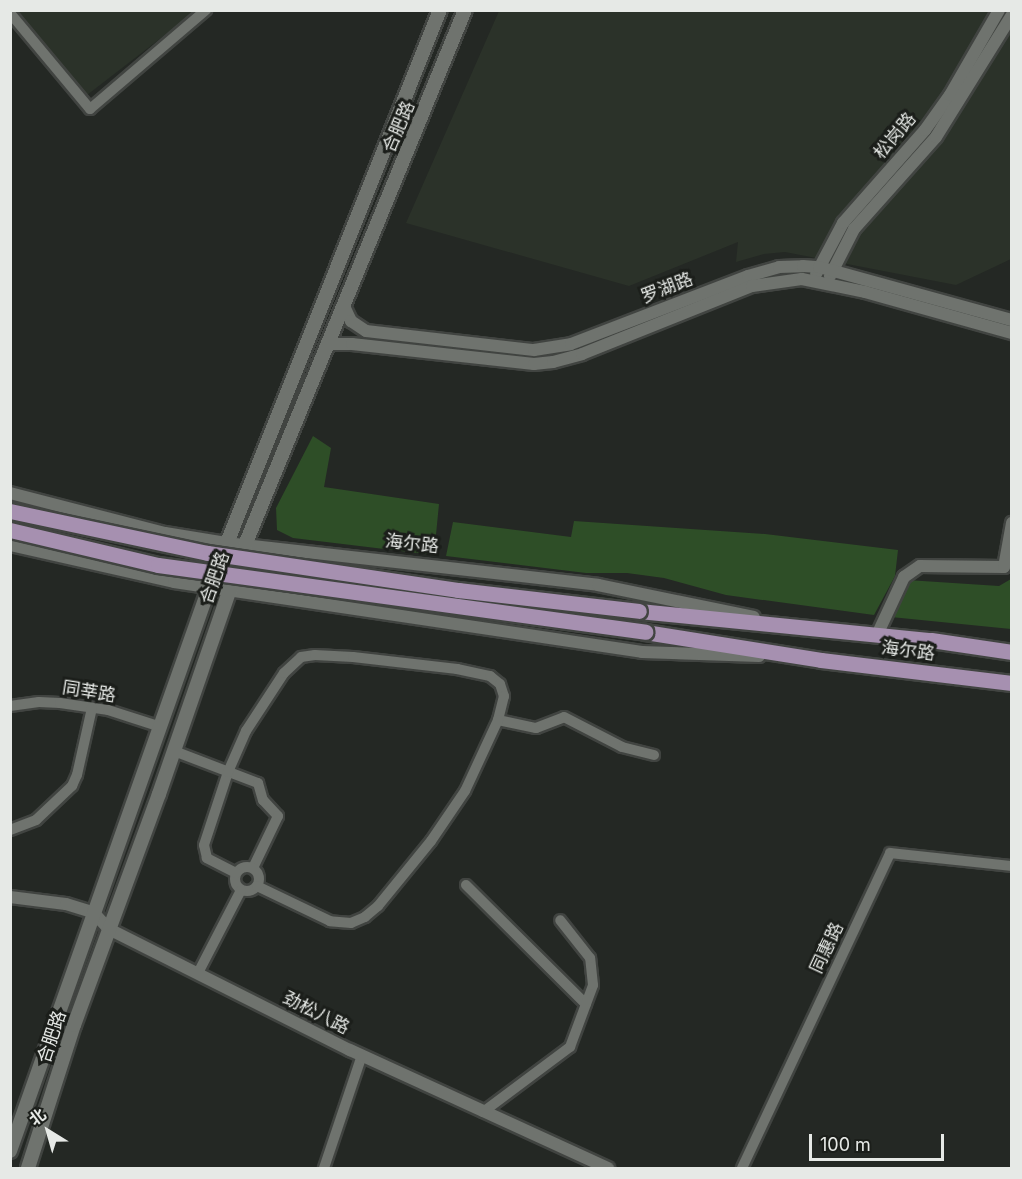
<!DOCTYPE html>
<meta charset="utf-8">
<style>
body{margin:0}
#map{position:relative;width:1022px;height:1179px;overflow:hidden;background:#242824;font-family:Inter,"Noto Sans SC",sans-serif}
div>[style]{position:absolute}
.built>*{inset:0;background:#2b3229}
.green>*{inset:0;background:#2e4e27}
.roads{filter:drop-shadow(2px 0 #414441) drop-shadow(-2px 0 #414441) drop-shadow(0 2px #414441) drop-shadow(0 -2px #414441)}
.minor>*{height:10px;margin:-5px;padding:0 5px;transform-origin:5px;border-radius:5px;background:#6f736e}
.minor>.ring{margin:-5px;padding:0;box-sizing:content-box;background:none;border:10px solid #6f736e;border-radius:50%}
.tertiary>*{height:12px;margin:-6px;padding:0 6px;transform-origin:6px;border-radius:6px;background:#6f736e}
.secondary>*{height:14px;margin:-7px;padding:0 7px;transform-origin:7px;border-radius:7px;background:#6f736e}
.primary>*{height:15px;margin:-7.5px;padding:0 7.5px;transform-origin:7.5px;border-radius:7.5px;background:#a690b0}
.bridges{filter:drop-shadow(2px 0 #414441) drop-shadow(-2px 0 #414441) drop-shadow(0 2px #414441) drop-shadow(0 -2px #414441)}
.primary-bridge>*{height:15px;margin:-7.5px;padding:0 7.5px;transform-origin:7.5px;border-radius:7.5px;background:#a690b0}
span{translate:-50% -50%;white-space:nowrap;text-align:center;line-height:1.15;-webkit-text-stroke:6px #1b1e1a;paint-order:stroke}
.street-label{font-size:18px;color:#e6e9e6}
.frame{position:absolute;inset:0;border:12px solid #e6e9e6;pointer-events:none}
.north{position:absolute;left:18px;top:1101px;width:60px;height:60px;-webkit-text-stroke:4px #1b1e1a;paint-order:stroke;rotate:323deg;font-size:16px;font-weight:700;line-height:24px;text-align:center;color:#e6e9e6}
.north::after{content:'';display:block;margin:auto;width:21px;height:27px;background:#e6e9e6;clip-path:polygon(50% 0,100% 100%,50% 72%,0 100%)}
.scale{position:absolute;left:809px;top:1134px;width:135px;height:27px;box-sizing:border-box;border:3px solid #e6e9e6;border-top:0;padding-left:8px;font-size:18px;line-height:21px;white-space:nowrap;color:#e6e9e6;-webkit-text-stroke:4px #1b1e1a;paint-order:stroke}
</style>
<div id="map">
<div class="built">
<i style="clip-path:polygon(16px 11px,196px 11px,87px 95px)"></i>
<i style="clip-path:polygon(499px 11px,1011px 11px,1011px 259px,956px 285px,785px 252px,764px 254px,736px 262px,738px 242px,629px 286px,406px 223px)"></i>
</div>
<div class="green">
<i style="clip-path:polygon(313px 436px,331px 448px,324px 487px,439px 504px,434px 555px,293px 538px,277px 530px,276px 508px)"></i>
<i style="clip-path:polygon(574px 521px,765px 534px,898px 550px,895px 576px,874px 615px,726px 595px,664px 578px,627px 573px,586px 573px,446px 556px,453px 522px,571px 537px)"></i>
<i style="clip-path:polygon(1011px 579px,1011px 629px,891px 617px,907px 580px,999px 586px)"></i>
</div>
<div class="roads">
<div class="minor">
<i style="left:10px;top:13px;width:125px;rotate:50.2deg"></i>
<i style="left:90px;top:109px;width:153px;rotate:-40.5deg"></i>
<i style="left:10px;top:706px;width:29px;rotate:-8deg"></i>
<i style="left:39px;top:702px;width:21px;rotate:3deg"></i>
<i style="left:60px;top:703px;width:49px;rotate:8.3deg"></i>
<i style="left:108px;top:710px;width:56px;rotate:17.8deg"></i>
<i style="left:498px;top:720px;width:39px;rotate:12deg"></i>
<i style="left:536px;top:728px;width:30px;rotate:-21deg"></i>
<i style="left:564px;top:717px;width:65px;rotate:27.3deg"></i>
<i style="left:622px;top:747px;width:33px;rotate:14deg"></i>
<i style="left:174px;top:751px;width:90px;rotate:20.9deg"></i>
<i style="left:258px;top:783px;width:18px;rotate:74deg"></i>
<i style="left:263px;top:800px;width:22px;rotate:47deg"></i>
<i style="left:278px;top:816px;width:58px;rotate:115.7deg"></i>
<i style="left:10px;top:830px;width:28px;rotate:-21deg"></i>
<i style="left:36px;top:820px;width:50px;rotate:-43.4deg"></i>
<i style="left:72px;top:786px;width:12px;rotate:-66deg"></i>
<i style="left:77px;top:775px;width:69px;rotate:-77.4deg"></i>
<i class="ring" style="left:235px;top:867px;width:14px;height:14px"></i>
<i style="left:236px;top:873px;width:33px;rotate:-153deg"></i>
<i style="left:207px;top:858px;width:13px;rotate:-103deg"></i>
<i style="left:204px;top:845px;width:77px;rotate:-71.8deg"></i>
<i style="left:228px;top:772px;width:45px;rotate:-66.3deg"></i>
<i style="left:246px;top:731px;width:69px;rotate:-56.8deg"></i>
<i style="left:284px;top:673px;width:23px;rotate:-43deg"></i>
<i style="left:301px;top:657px;width:14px;rotate:-8deg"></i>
<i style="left:315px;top:655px;width:38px;rotate:3deg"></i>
<i style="left:353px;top:657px;width:105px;rotate:6.6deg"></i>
<i style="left:457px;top:669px;width:34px;rotate:12deg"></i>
<i style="left:490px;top:676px;width:13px;rotate:39deg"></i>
<i style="left:500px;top:684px;width:13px;rotate:72deg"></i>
<i style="left:504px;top:696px;width:25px;rotate:104deg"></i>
<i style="left:498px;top:720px;width:78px;rotate:114.9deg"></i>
<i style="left:465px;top:791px;width:60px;rotate:124.2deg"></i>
<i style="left:431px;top:841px;width:84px;rotate:129.2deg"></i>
<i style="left:378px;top:906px;width:17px;rotate:140deg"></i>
<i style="left:365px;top:917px;width:15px;rotate:157deg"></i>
<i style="left:351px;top:923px;width:21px;rotate:-175deg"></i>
<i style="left:330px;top:921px;width:81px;rotate:-154.4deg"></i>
<i style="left:466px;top:885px;width:169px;rotate:44.8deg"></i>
<i style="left:198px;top:973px;width:93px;rotate:-62.6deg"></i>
<i style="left:483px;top:1112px;width:109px;rotate:-36.8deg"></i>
<i style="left:570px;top:1047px;width:66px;rotate:-69.6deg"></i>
<i style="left:593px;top:985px;width:27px;rotate:-96deg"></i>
<i style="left:590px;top:958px;width:48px;rotate:-128.3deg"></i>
<i style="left:324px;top:1168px;width:119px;rotate:-71.4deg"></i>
<i style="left:742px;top:1168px;width:348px;rotate:-64.8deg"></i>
<i style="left:890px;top:853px;width:123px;rotate:6.1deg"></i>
</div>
<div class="tertiary">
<i style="left:816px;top:274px;width:58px;rotate:-62.1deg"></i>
<i style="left:843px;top:223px;width:124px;rotate:-48.6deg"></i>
<i style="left:925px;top:130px;width:43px;rotate:-54.5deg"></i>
<i style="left:950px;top:95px;width:98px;rotate:-60deg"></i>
<i style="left:830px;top:276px;width:53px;rotate:-62.9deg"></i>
<i style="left:854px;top:229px;width:123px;rotate:-48.3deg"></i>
<i style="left:936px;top:137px;width:144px;rotate:-58.1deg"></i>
<i style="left:344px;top:306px;width:17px;rotate:65deg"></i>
<i style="left:351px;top:321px;width:18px;rotate:34deg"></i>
<i style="left:366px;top:331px;width:169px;rotate:6.5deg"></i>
<i style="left:534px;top:350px;width:37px;rotate:-9deg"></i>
<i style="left:571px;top:344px;width:190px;rotate:-21deg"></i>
<i style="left:748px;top:276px;width:32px;rotate:-16deg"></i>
<i style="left:779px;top:267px;width:24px;rotate:-2deg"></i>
<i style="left:803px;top:266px;width:16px;rotate:4deg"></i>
<i style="left:819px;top:267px;width:200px;rotate:15.4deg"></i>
<i style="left:328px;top:344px;width:24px"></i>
<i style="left:352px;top:344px;width:183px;rotate:6.3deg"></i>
<i style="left:534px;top:364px;width:19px;rotate:-6deg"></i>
<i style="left:553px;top:362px;width:30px;rotate:-15deg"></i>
<i style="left:582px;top:354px;width:183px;rotate:-21.8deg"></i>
<i style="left:752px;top:286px;width:50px;rotate:-8deg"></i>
<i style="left:802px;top:279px;width:64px;rotate:11.7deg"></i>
<i style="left:865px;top:292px;width:153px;rotate:15.6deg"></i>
<i style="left:10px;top:493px;width:160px;rotate:14.5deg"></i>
<i style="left:165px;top:533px;width:62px;rotate:9.3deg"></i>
<i style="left:226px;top:543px;width:374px;rotate:6.4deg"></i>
<i style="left:598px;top:585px;width:159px;rotate:11.6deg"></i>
<i style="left:10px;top:545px;width:168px;rotate:12.7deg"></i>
<i style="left:174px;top:582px;width:473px;rotate:8.5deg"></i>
<i style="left:642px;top:652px;width:117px;rotate:2deg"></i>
<i style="left:877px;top:635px;width:64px;rotate:-65deg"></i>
<i style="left:904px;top:577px;width:19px;rotate:-35deg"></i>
<i style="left:920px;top:566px;width:84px;rotate:0.7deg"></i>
<i style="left:1004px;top:567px;width:45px;rotate:-79.7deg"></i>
<i style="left:10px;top:897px;width:56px;rotate:7.1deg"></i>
<i style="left:66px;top:904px;width:28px;rotate:17deg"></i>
<i style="left:93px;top:912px;width:23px;rotate:47deg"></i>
<i style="left:109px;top:929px;width:270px;rotate:26.7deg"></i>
<i style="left:350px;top:1050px;width:284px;rotate:24.6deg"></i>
</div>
<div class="secondary">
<i style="left:10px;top:1151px;width:597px;rotate:-70.53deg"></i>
<i style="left:209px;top:588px;width:622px;rotate:-68.22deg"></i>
<i style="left:28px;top:1168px;width:150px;rotate:-72.2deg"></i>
<i style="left:74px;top:1025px;width:246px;rotate:-69.8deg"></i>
<i style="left:159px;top:794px;width:263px;rotate:-70.9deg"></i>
<i style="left:245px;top:545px;width:578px;rotate:-67.65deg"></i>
</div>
<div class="primary">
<i style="left:639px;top:611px;width:293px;rotate:5.7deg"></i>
<i style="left:931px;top:640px;width:82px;rotate:8.4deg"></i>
<i style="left:645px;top:632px;width:178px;rotate:9deg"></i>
<i style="left:821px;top:660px;width:192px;rotate:6.9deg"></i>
</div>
</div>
<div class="bridges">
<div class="primary-bridge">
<i style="left:10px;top:511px;width:202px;rotate:12deg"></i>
<i style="left:208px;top:553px;width:253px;rotate:8.4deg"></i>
<i style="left:458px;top:590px;width:182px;rotate:6.6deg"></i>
<i style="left:10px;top:530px;width:152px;rotate:13.3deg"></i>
<i style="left:158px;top:565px;width:492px;rotate:7.8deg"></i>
</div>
</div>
<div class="street-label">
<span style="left:399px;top:127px;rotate:-67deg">合肥路</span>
<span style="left:895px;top:136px;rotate:-50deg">松岗路</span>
<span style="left:667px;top:288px;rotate:-21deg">罗湖路</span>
<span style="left:412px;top:544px;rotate:6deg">海尔路</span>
<span style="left:215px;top:578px;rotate:-71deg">合肥路</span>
<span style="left:908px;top:651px;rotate:7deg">海尔路</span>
<span style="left:89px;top:692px;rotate:9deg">同莘路</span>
<span style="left:827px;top:948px;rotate:-65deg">同惠路</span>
<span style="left:316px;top:1013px;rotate:27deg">劲松八路</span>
<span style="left:52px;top:1037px;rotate:-72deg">合肥路</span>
</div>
<div class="frame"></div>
<div class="north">北</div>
<div class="scale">100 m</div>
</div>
